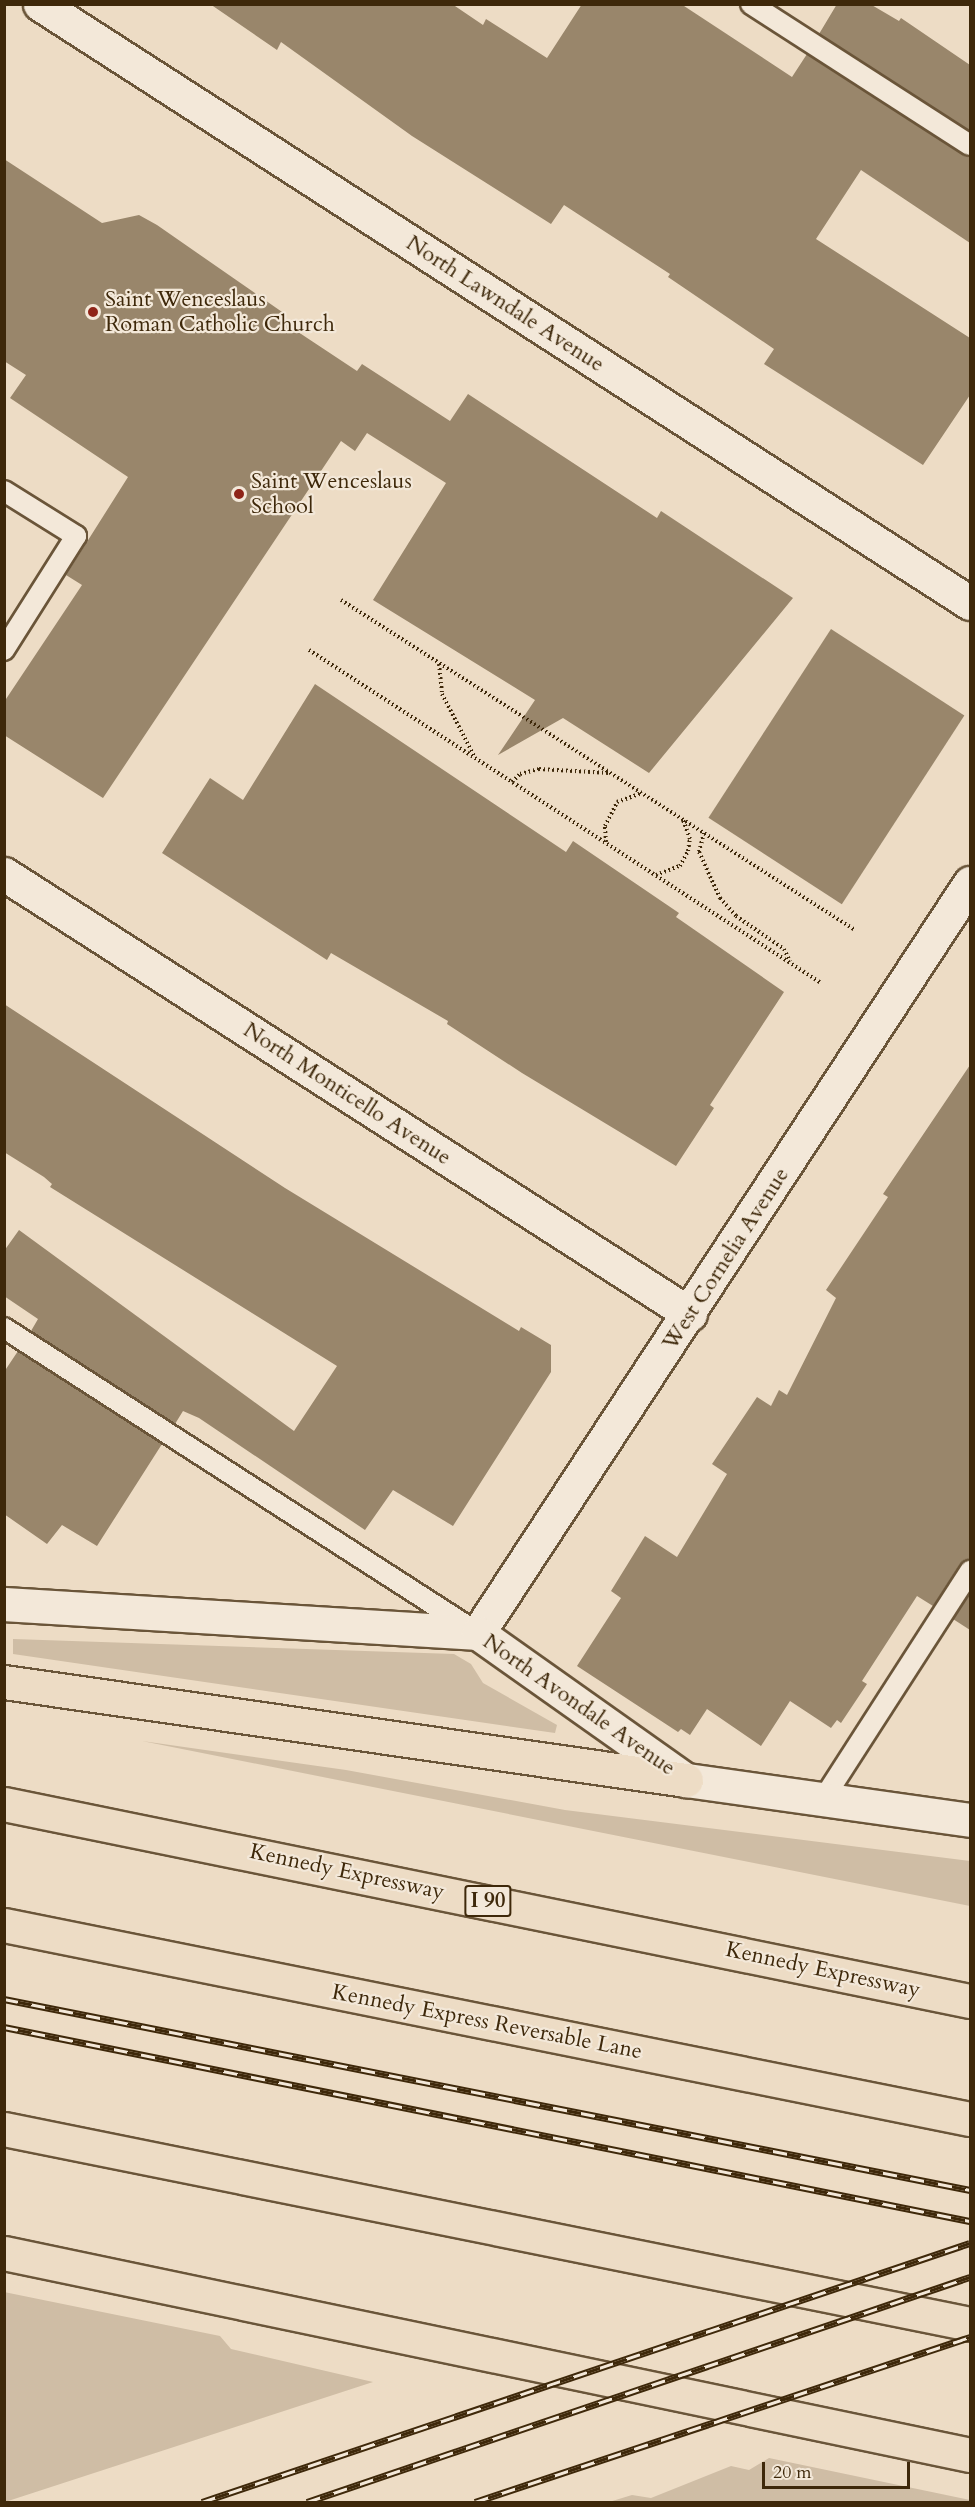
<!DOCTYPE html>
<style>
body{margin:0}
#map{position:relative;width:975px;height:2507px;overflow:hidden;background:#eddcc5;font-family:Cardo,serif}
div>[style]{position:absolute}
.green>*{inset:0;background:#cfbda5}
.building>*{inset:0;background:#99866b;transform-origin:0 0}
.path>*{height:4px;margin-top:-2px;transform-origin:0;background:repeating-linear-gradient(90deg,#3e280a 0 1.5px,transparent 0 4.5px)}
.roads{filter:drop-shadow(2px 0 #6a5539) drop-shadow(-2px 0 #6a5539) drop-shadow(0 2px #6a5539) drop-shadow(0 -2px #6a5539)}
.service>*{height:20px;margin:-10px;padding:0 10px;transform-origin:10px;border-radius:10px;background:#f3e8d9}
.minor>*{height:33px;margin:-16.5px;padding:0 16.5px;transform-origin:16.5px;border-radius:16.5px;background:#f3e8d9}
.tertiary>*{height:33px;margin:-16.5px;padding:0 16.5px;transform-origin:16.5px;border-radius:16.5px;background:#f3e8d9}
.motorway>*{height:33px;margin:-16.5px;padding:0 16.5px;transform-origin:16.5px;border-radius:16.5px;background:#eddcc5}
.rail>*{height:7px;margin-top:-3.5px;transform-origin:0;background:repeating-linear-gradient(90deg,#f3e8d9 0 14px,#3e280a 0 28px);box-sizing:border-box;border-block:2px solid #3e280a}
.dots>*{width:16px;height:16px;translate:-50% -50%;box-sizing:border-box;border:3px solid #f3e8d9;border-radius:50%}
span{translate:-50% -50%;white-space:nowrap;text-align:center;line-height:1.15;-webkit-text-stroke:4.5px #f3e8d9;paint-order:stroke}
.shield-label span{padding:2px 4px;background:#f3e8d9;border:2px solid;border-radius:4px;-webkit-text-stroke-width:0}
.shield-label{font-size:21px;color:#3e280a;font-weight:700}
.poi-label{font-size:22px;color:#3e280a}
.left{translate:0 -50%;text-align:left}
.street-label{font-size:22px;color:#3e280a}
.frame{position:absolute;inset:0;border:6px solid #3e280a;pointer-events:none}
.scale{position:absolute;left:762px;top:2462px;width:148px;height:27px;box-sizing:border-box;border:3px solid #3e280a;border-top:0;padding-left:8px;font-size:18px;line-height:21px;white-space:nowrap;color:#3e280a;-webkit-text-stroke:4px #f3e8d9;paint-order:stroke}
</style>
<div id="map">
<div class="green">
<i style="clip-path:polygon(13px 1639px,454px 1654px,471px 1664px,483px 1683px,557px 1725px,555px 1733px,13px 1654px)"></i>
<i style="clip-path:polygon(142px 1741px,346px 1770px,565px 1810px,970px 1861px,970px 1906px)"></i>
<i style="clip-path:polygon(4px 2292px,220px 2336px,231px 2349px,373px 2382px,5px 2502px)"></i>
<i style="clip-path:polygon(769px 2458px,970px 2500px,970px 2502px,609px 2502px,632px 2495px,651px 2498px,731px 2466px,749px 2470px)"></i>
</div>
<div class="building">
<i style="clip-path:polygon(210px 4px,452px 4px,483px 25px,486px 19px,547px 58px,582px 4px,681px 4px,792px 77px,807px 54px,970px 157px,970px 243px,861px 170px,816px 239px,970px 338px,970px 395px,923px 465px,764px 364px,774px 349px,668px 277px,670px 274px,564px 205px,551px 224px,412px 136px,281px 42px,277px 50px)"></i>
<i style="clip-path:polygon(837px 4px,870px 4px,899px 21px,901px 18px,970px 65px,970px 131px,819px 34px)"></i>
<i style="clip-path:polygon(4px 159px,102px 223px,139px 215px,157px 225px,285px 314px,280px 320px,357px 371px,362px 364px,450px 421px,468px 394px,657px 518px,661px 511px,793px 598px,649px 773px,563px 718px,498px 755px,535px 700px,373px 600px,446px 483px,367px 433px,355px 451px,341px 441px,103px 798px,4px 735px,4px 702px,82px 585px,66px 575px,128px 477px,10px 398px,26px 375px,4px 361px)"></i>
<i style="left:831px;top:629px;width:159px;height:225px;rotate:33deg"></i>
<i style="clip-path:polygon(315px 684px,566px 852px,573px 841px,679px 913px,676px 917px,784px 992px,710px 1105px,714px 1108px,676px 1166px,522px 1073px,447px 1024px,448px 1021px,331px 953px,327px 960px,162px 853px,210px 778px,243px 800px)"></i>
<i style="clip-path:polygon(4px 1004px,285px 1188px,519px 1331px,521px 1327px,551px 1345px,551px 1372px,453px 1526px,393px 1490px,365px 1530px,199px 1418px,183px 1411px,175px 1424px,31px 1331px,38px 1319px,4px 1296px,4px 1251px,19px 1230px,294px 1431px,337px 1366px,50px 1187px,52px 1184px,44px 1177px,4px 1152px)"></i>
<i style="clip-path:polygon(970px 1065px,970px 1559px,960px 1564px,933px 1606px,917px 1596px,862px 1681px,867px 1684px,841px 1723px,837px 1720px,831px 1728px,790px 1701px,761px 1746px,707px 1709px,690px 1735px,681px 1729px,678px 1732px,577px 1666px,621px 1598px,611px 1591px,645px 1536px,677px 1557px,727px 1474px,712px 1464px,757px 1397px,771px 1406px,779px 1390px,787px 1395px,836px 1298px,826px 1290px,888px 1197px,883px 1194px)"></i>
<i style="clip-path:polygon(18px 1351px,162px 1444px,97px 1546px,62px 1525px,47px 1544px,4px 1514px,4px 1372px)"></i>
<i style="clip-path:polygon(970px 1592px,970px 1630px,953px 1619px)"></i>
</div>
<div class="path">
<i style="left:341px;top:600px;width:611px;rotate:32.7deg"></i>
<i style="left:309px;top:650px;width:611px;rotate:33.04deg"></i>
<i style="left:439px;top:664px;width:30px;rotate:84deg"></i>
<i style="left:442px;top:694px;width:70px;rotate:62.7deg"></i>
<i style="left:512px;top:782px;width:11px;rotate:-45deg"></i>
<i style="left:520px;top:774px;width:20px;rotate:-15deg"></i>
<i style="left:539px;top:769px;width:70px;rotate:3.3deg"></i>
<i style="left:704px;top:833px;width:20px;rotate:105deg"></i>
<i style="left:699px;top:852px;width:51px;rotate:65.5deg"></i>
<i style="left:720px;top:898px;width:24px;rotate:48deg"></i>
<i style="left:736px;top:916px;width:58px;rotate:34.5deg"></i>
<i style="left:784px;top:949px;width:14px;rotate:65deg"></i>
<i style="left:606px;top:842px;width:16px;rotate:-94deg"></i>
<i style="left:605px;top:826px;width:27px;rotate:-63deg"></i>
<i style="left:617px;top:802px;width:27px;rotate:-20deg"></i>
<i style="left:656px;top:875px;width:26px;rotate:-21deg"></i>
<i style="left:680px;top:866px;width:17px;rotate:-62deg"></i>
<i style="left:688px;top:851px;width:12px;rotate:-81deg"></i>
<i style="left:690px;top:839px;width:20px;rotate:-110deg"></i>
</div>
<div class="roads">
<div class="service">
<i style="left:751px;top:4px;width:260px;rotate:32.8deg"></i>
<i style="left:4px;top:491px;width:85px;rotate:32deg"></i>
<i style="left:76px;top:536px;width:135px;rotate:122.3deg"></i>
<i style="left:4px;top:1328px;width:554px;rotate:32.77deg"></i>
<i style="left:822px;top:1801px;width:274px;rotate:-57.2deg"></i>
</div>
<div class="minor">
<i style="left:40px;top:4px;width:1106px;rotate:32.79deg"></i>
<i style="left:4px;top:874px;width:815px;rotate:32.68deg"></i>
<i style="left:478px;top:1633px;width:897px;rotate:-56.74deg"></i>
</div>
<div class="tertiary">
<i style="left:4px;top:1604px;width:475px;rotate:3.5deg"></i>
<i style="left:478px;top:1633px;width:255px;rotate:35.3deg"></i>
<i style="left:686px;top:1780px;width:287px;rotate:8deg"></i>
</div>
<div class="motorway">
<i style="left:4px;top:1682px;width:689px;rotate:8.18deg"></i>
<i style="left:4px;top:1804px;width:986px;rotate:11.53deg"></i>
<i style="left:4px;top:1925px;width:985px;rotate:11.36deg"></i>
<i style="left:4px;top:2129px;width:985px;rotate:11.41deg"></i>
<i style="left:4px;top:2253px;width:987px;rotate:11.81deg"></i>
</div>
</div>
<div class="rail">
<i style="left:4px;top:1999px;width:985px;rotate:11.18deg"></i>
<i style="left:4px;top:2027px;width:985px;rotate:11.36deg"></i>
<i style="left:202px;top:2502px;width:810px;rotate:-18.64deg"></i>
<i style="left:307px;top:2502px;width:700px;rotate:-18.75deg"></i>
<i style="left:475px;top:2502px;width:522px;rotate:-18.43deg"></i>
</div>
<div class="dots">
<i style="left:93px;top:312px;background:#8f2418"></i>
<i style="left:239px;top:494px;background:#8f2418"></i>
</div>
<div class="shield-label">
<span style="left:488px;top:1901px">I 90</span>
</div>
<div class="poi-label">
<span class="left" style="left:105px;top:312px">Saint Wenceslaus<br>Roman Catholic Church</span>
<span class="left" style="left:251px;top:494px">Saint Wenceslaus<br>School</span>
</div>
<div class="street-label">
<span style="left:505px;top:304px;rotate:33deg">North Lawndale Avenue</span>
<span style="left:347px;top:1094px;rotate:33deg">North Monticello Avenue</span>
<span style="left:726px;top:1259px;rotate:-57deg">West Cornelia Avenue</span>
<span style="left:579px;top:1705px;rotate:35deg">North Avondale Avenue</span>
<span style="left:347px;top:1872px;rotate:12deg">Kennedy Expressway</span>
<span style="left:823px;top:1970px;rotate:12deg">Kennedy Expressway</span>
<span style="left:487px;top:2022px;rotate:11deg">Kennedy Express Reversable Lane</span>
</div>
<div class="frame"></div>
<div class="scale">20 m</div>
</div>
